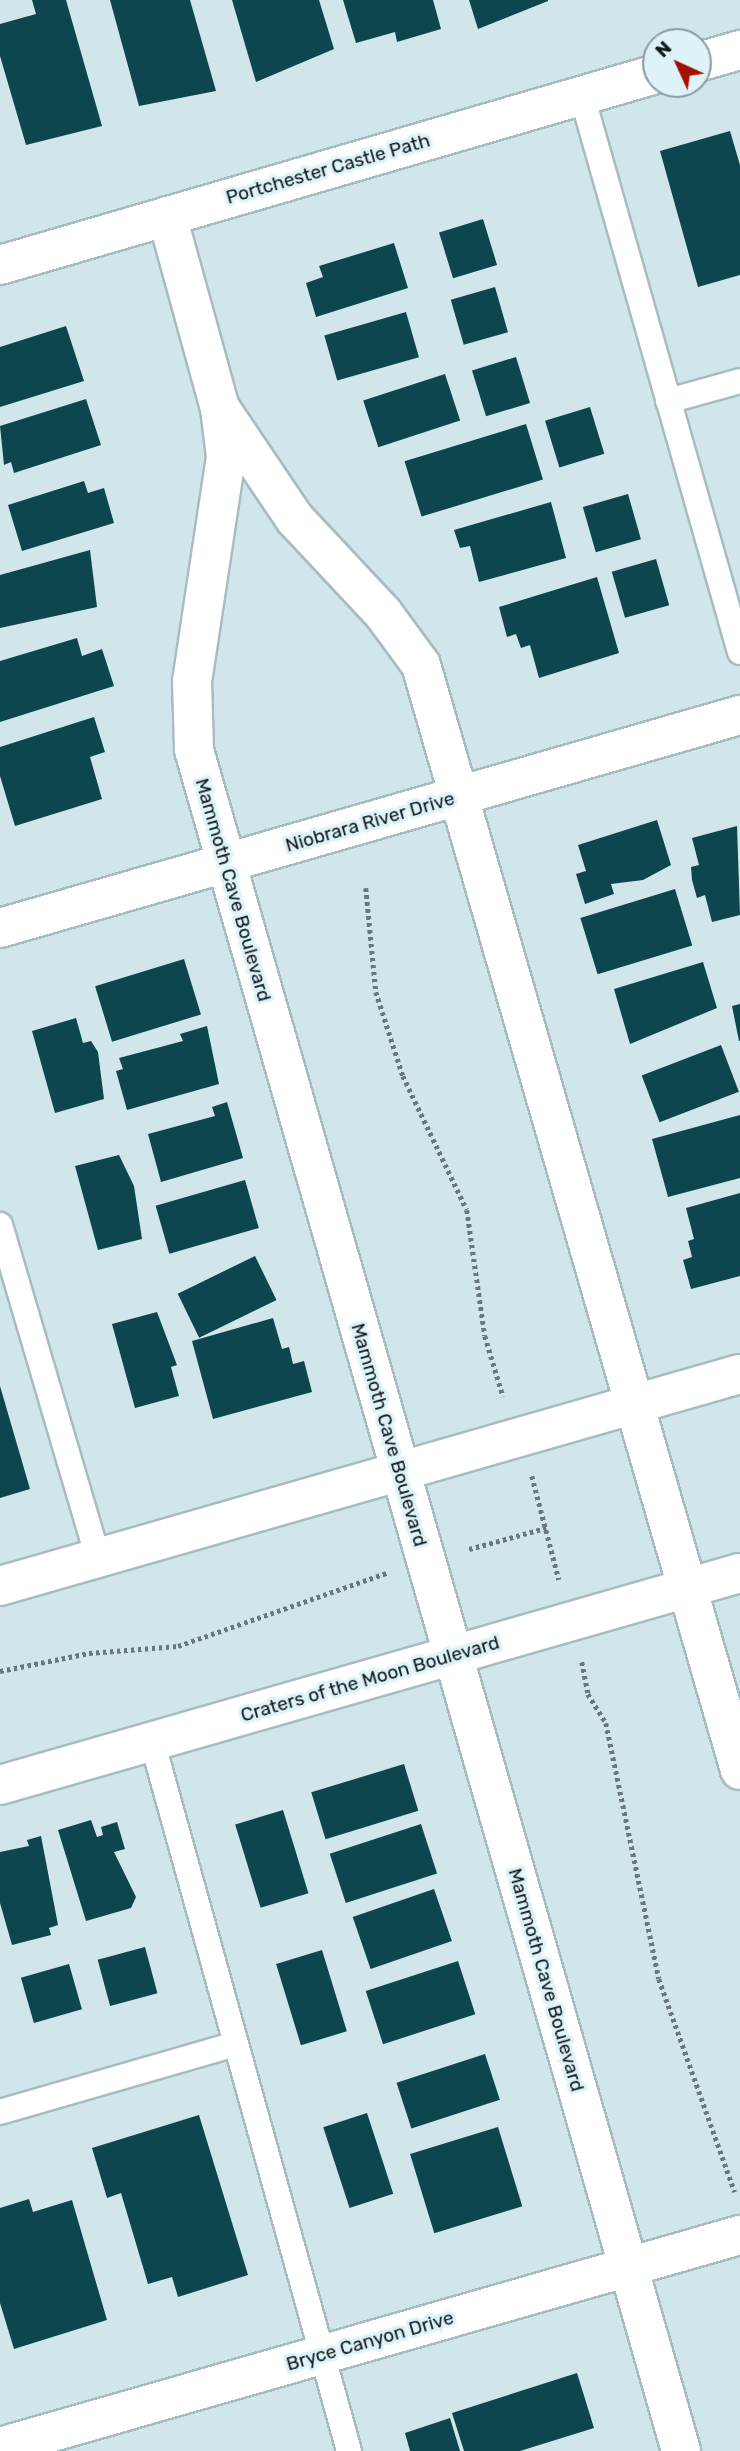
<!DOCTYPE html>
<style>
body{margin:0}
#map{position:relative;width:740px;height:2451px;overflow:hidden;background:#d0e6ea;font-family:Rubik,sans-serif}
div>[style]{position:absolute}
.building>*{inset:0;background:#0e464f;transform-origin:0 0}
.path>*{height:4.5px;margin-top:-2.25px;transform-origin:0;background:repeating-linear-gradient(90deg,#6a787b 0 3.5px,transparent 0 7px)}
.roads{filter:drop-shadow(2px 0 #a7bcc0) drop-shadow(-2px 0 #a7bcc0) drop-shadow(0 2px #a7bcc0) drop-shadow(0 -2px #a7bcc0)}
.lane>*{height:24px;margin:-12px;padding:0 12px;transform-origin:12px;border-radius:12px;background:#fff}
.street>*{height:38px;margin:-19px;padding:0 19px;transform-origin:19px;border-radius:19px;background:#fff}
span{translate:-50% -50%;white-space:nowrap;text-align:center;line-height:1.15;-webkit-text-stroke:7px #ddf3f7;paint-order:stroke}
.street-label{font-size:19px;color:#10181a}
.north{position:absolute;left:642px;top:28px;width:70px;height:70px;box-sizing:border-box;background:#ddf3f7;border:2px solid #8b9b9f;border-radius:50%;rotate:315deg;font-size:19px;font-weight:700;line-height:28px;text-align:center;color:#10181a}
.north::after{content:'';display:block;margin:auto;width:24px;height:32px;background:#a40f01;clip-path:polygon(50% 0,100% 100%,50% 72%,0 100%)}
</style>
<div id="map">
<div class="building">
<i style="clip-path:polygon(32px 0,66px 0,102px 126px,26px 145px,0 56px,0 24px,36px 14px)"></i>
<i style="clip-path:polygon(110px 0,190px 0,216px 91px,139px 106px)"></i>
<i style="clip-path:polygon(232px 0,319px 0,334px 49px,256px 82px)"></i>
<i style="clip-path:polygon(343px 0,433px 0,441px 29px,397px 42px,395px 32px,356px 43px)"></i>
<i style="clip-path:polygon(469px 0,548px 0,548px 1px,478px 29px)"></i>
<i style="clip-path:polygon(730px 131px,740px 165px,740px 275px,698px 287px,660px 151px)"></i>
<i style="left:483px;top:219px;width:48px;height:46px;rotate:73deg"></i>
<i style="clip-path:polygon(394px 243px,408px 288px,316px 317px,306px 283px,323px 277px,319px 266px)"></i>
<i style="left:495px;top:287px;width:47px;height:46px;rotate:74deg"></i>
<i style="left:406px;top:312px;width:47px;height:85px;rotate:74deg"></i>
<i style="clip-path:polygon(66px 326px,84px 381px,0 407px,0 347px)"></i>
<i style="left:516px;top:357px;width:48px;height:46px;rotate:73deg"></i>
<i style="left:445px;top:374px;width:49px;height:86px;rotate:72deg"></i>
<i style="clip-path:polygon(86px 399px,101px 445px,14px 473px,11px 462px,4px 465px,0 426px)"></i>
<i style="left:590px;top:407px;width:49px;height:47px;rotate:73deg"></i>
<i style="left:526px;top:424px;width:58px;height:127px;rotate:73deg"></i>
<i style="clip-path:polygon(84px 481px,88px 493px,104px 488px,114px 523px,22px 551px,8px 505px)"></i>
<i style="left:628px;top:494px;width:47px;height:47px;rotate:74deg"></i>
<i style="clip-path:polygon(551px 502px,566px 558px,479px 582px,470px 546px,460px 548px,454px 530px)"></i>
<i style="clip-path:polygon(90px 550px,97px 607px,0 628px,0 575px)"></i>
<i style="left:656px;top:559px;width:48px;height:46px;rotate:74deg"></i>
<i style="clip-path:polygon(597px 577px,619px 653px,539px 678px,530px 645px,521px 648px,516px 634px,507px 637px,499px 607px)"></i>
<i style="clip-path:polygon(77px 638px,82px 656px,102px 649px,114px 686px,0 722px,0 661px)"></i>
<i style="clip-path:polygon(94px 717px,105px 752px,90px 757px,102px 799px,15px 826px,0 776px,0 747px)"></i>
<i style="clip-path:polygon(657px 820px,671px 865px,643px 880px,611px 884px,614px 894px,585px 904px,576px 874px,586px 871px,578px 845px)"></i>
<i style="clip-path:polygon(737px 826px,740px 915px,712px 922px,705px 895px,697px 898px,692px 880px,691px 867px,699px 865px,692px 838px)"></i>
<i style="left:675px;top:889px;width:59px;height:99px;rotate:73deg"></i>
<i style="left:184px;top:959px;width:58px;height:93px;rotate:73deg"></i>
<i style="clip-path:polygon(703px 962px,717px 1008px,630px 1044px,614px 989px)"></i>
<i style="clip-path:polygon(740px 1004px,740px 1041px,739px 1041px,732px 1006px)"></i>
<i style="clip-path:polygon(76px 1018px,83px 1043px,91px 1041px,98px 1052px,104px 1099px,55px 1113px,32px 1031px)"></i>
<i style="clip-path:polygon(207px 1026px,219px 1084px,127px 1110px,116px 1071px,123px 1069px,119px 1058px,183px 1041px,180px 1034px)"></i>
<i style="left:721px;top:1045px;width:50px;height:85px;rotate:69deg"></i>
<i style="clip-path:polygon(227px 1102px,243px 1158px,161px 1182px,148px 1134px,215px 1116px,212px 1107px)"></i>
<i style="clip-path:polygon(740px 1115px,740px 1178px,668px 1197px,652px 1139px)"></i>
<i style="clip-path:polygon(119px 1155px,134px 1186px,142px 1239px,98px 1250px,75px 1166px)"></i>
<i style="left:245px;top:1180px;width:50px;height:93px;rotate:74deg"></i>
<i style="clip-path:polygon(740px 1193px,740px 1276px,691px 1289px,683px 1260px,692px 1257px,688px 1241px,694px 1239px,686px 1208px)"></i>
<i style="left:255px;top:1256px;width:49px;height:86px;rotate:64deg"></i>
<i style="clip-path:polygon(157px 1312px,177px 1365px,171px 1367px,179px 1396px,135px 1408px,112px 1324px)"></i>
<i style="clip-path:polygon(273px 1318px,282px 1349px,289px 1347px,293px 1364px,304px 1361px,312px 1392px,213px 1419px,192px 1341px)"></i>
<i style="clip-path:polygon(0 1386px,30px 1489px,0 1498px)"></i>
<i style="left:404px;top:1764px;width:49px;height:97px;rotate:73deg"></i>
<i style="left:283px;top:1810px;width:87px;height:50px;rotate:73deg"></i>
<i style="clip-path:polygon(91px 1820px,97px 1837px,103px 1835px,101px 1827px,117px 1822px,125px 1849px,114px 1852px,136px 1897px,131px 1908px,86px 1921px,58px 1830px)"></i>
<i style="left:421px;top:1824px;width:52px;height:96px;rotate:72deg"></i>
<i style="clip-path:polygon(41px 1836px,58px 1925px,49px 1928px,51px 1935px,12px 1945px,0 1903px,0 1852px,29px 1846px,27px 1840px)"></i>
<i style="left:434px;top:1889px;width:55px;height:86px;rotate:71deg"></i>
<i style="left:145px;top:1947px;width:48px;height:49px;rotate:75deg"></i>
<i style="left:322px;top:1950px;width:85px;height:48px;rotate:73deg"></i>
<i style="left:458px;top:1961px;width:56px;height:97px;rotate:72deg"></i>
<i style="left:69px;top:1964px;width:47px;height:50px;rotate:74deg"></i>
<i style="left:485px;top:2054px;width:48px;height:93px;rotate:72deg"></i>
<i style="left:367px;top:2113px;width:85px;height:46px;rotate:72deg"></i>
<i style="clip-path:polygon(199px 2115px,248px 2275px,178px 2297px,172px 2277px,148px 2284px,121px 2193px,107px 2198px,92px 2148px)"></i>
<i style="left:498px;top:2127px;width:83px;height:92px;rotate:73deg"></i>
<i style="clip-path:polygon(29px 2199px,33px 2212px,72px 2200px,107px 2320px,14px 2349px,0 2303px,0 2208px)"></i>
<i style="clip-path:polygon(577px 2373px,594px 2428px,520px 2451px,464px 2451px,452px 2413px)"></i>
<i style="clip-path:polygon(450px 2418px,460px 2451px,410px 2451px,405px 2433px)"></i>
</div>
<div class="path">
<i style="left:366px;top:888px;width:104px;rotate:84.5deg"></i>
<i style="left:376px;top:992px;width:88px;rotate:72.2deg"></i>
<i style="left:403px;top:1076px;width:148px;rotate:64.5deg"></i>
<i style="left:467px;top:1210px;width:127px;rotate:81.9deg"></i>
<i style="left:485px;top:1336px;width:63px;rotate:73.3deg"></i>
<i style="left:532px;top:1476px;width:107px;rotate:75.4deg"></i>
<i style="left:469px;top:1549px;width:80px;rotate:-15.3deg"></i>
<i style="left:582px;top:1662px;width:33px;rotate:79deg"></i>
<i style="left:588px;top:1694px;width:34px;rotate:58deg"></i>
<i style="left:606px;top:1723px;width:261px;rotate:78.3deg"></i>
<i style="left:659px;top:1979px;width:226px;rotate:70.4deg"></i>
<i style="left:0;top:1671px;width:91px;rotate:-11.4deg"></i>
<i style="left:89px;top:1653px;width:89px;rotate:-4.5deg"></i>
<i style="left:178px;top:1646px;width:221px;rotate:-19.3deg"></i>
</div>
<div class="roads">
<div class="lane">
<i style="left:582px;top:96px;width:578px;rotate:74.14deg"></i>
<i style="left:668px;top:401px;width:75px;rotate:-15.5deg"></i>
<i style="left:0;top:1225px;width:347px;rotate:73.6deg"></i>
<i style="left:152px;top:1741px;width:737px;rotate:74.49deg"></i>
<i style="left:0;top:2112px;width:245px;rotate:-16.1deg"></i>
</div>
<div class="street">
<i style="left:698px;top:62px;width:44px;rotate:-15.9deg"></i>
<i style="left:167px;top:216px;width:199px;rotate:74.6deg"></i>
<i style="left:220px;top:408px;width:49px;rotate:83deg"></i>
<i style="left:226px;top:457px;width:227px;rotate:98.6deg"></i>
<i style="left:192px;top:681px;width:69px;rotate:88.3deg"></i>
<i style="left:194px;top:750px;width:1769px;rotate:74.02deg"></i>
<i style="left:0;top:265px;width:683px;rotate:-16.23deg"></i>
<i style="left:220px;top:408px;width:134px;rotate:56deg"></i>
<i style="left:295px;top:519px;width:129px;rotate:46.9deg"></i>
<i style="left:383px;top:613px;width:64px;rotate:53.8deg"></i>
<i style="left:421px;top:665px;width:1150px;rotate:73.9deg"></i>
<i style="left:0;top:928px;width:770px;rotate:-16.06deg"></i>
<i style="left:0;top:1586px;width:770px;rotate:-15.99deg"></i>
<i style="left:0;top:1785px;width:770px;rotate:-15.99deg"></i>
<i style="left:0;top:2447px;width:770px;rotate:-15.99deg"></i>
</div>
</div>
<div class="street-label">
<span style="left:328px;top:169px;rotate:-16deg">Portchester Castle Path</span>
<span style="left:370px;top:822px;rotate:-16deg">Niobrara River Drive</span>
<span style="left:233px;top:890px;rotate:74deg">Mammoth Cave Boulevard</span>
<span style="left:389px;top:1435px;rotate:74deg">Mammoth Cave Boulevard</span>
<span style="left:370px;top:1679px;rotate:-16deg">Craters of the Moon Boulevard</span>
<span style="left:546px;top:1980px;rotate:74deg">Mammoth Cave Boulevard</span>
<span style="left:370px;top:2341px;rotate:-16deg">Bryce Canyon Drive</span>
</div>
<div class="north">N</div>
</div>
